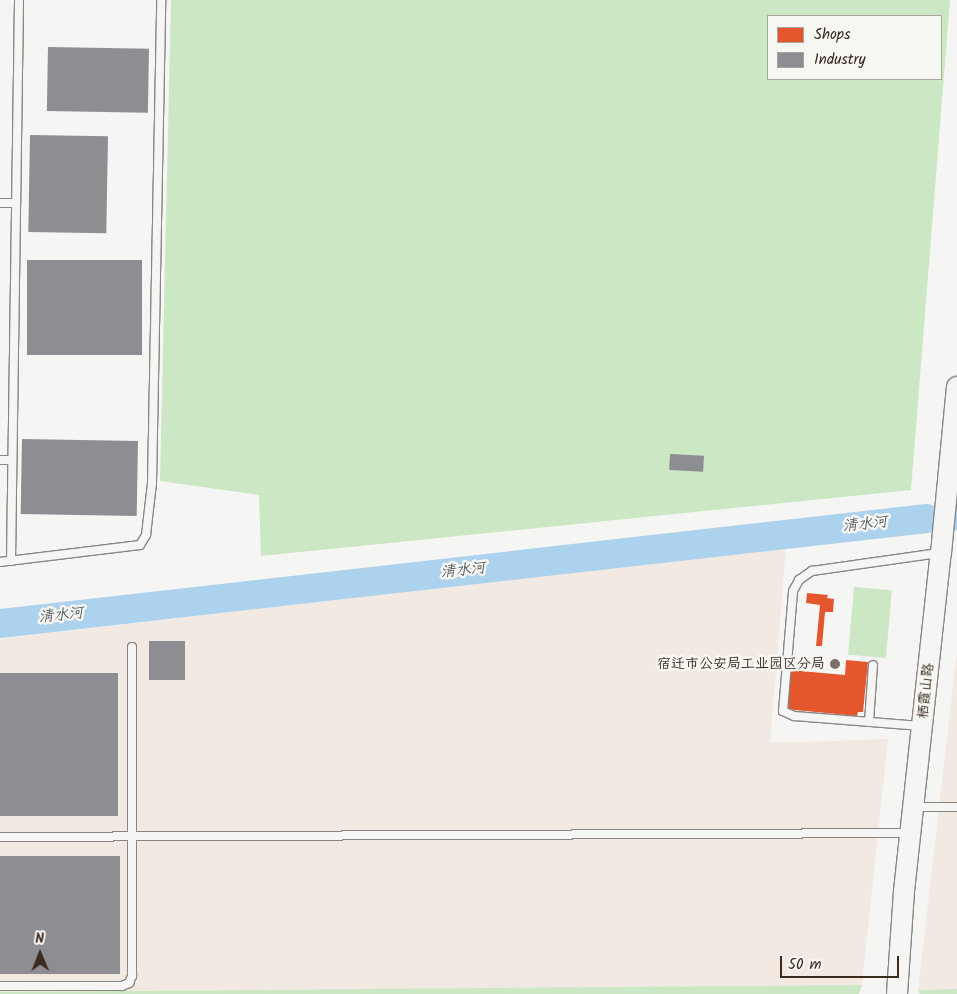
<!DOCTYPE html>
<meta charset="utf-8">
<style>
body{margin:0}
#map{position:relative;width:957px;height:994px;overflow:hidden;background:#f5f5f3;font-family:Kalam,"LXGW WenKai TC",sans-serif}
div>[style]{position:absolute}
.built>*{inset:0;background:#f2eae2}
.green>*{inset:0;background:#cce7c4;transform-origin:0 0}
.shops>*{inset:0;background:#e4572e}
.industry>*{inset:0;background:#8d8d92;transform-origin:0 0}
.river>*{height:29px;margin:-14.5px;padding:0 14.5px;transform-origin:14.5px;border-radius:14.5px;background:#add2ed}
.roads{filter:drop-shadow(1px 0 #8a8683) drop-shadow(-1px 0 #8a8683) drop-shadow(0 1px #8a8683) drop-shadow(0 -1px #8a8683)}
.service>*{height:8px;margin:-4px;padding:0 4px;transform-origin:4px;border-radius:4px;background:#f5f5f3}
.tertiary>*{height:20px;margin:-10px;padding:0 10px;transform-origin:10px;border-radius:10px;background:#f5f5f3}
.dots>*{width:14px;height:14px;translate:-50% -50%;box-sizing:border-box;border:2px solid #f6f6f2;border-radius:50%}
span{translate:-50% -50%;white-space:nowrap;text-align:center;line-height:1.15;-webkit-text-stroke:5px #f6f6f2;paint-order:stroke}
.poi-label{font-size:14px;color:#3b2a1e}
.right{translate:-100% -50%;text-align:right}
.street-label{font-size:14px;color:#3b2a1e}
.water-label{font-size:15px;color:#54585c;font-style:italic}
.legend{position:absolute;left:767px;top:15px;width:175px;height:65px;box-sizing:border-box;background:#f6f6f2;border:1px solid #aba49d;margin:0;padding:6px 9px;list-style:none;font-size:15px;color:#3b2a1e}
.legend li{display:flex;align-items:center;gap:10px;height:25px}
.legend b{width:25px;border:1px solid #aba49d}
.north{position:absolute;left:15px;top:929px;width:50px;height:50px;-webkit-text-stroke:4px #f6f6f2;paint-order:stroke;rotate:359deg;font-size:14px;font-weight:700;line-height:20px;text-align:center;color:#3b2a1e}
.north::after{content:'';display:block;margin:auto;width:18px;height:22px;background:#3b2a1e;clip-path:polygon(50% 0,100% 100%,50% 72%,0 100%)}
.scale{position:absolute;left:780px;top:956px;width:119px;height:22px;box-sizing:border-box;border:2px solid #3b2a1e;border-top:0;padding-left:6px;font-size:15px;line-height:18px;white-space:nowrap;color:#3b2a1e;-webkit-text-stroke:4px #f6f6f2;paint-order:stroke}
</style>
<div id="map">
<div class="built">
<i style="clip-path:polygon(786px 547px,770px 743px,888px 739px,862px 985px,0 992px,0 639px)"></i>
<i style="clip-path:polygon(957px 651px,957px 989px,918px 990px)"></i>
</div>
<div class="green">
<i style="clip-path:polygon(evenodd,171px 0,950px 0,911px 490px,261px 556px,259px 495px,160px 481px,171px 0,768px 16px,941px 16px,941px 79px,768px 79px,768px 16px)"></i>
<i style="left:854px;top:587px;width:38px;height:68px;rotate:5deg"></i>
<i style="clip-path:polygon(862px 985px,859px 994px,0 994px,0 992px)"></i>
<i style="clip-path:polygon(957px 989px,957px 994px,920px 994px,918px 990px)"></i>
</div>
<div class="shops">
<i style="clip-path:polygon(807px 593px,828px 595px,827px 598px,834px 599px,833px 612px,825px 612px,822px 646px,816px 646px,820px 605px,806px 603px)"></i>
<i style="clip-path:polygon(846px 660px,868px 662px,863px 712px,858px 712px,857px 716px,785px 709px,789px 670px,845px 675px)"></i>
</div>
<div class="industry">
<i style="left:48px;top:47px;width:101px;height:64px;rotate:1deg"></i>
<i style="left:30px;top:135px;width:78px;height:97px;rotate:1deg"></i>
<i style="left:27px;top:260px;width:115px;height:95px"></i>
<i style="left:22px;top:439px;width:116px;height:75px;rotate:1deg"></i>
<i style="left:670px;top:454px;width:34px;height:16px;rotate:3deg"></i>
<i style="left:149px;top:641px;width:36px;height:39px"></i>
<i style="left:0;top:673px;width:118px;height:143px"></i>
<i style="left:0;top:856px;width:120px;height:118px"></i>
</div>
<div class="river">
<i style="left:955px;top:515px;width:2px"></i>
<i style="left:0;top:623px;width:932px;rotate:-6.47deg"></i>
</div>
<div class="roads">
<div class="service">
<i style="left:0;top:203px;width:16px"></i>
<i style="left:0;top:460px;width:12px"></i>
<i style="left:11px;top:561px;width:561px;rotate:-89.18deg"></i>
<i style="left:0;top:562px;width:141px;rotate:-6.9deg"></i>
<i style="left:140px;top:545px;width:12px;rotate:-59deg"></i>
<i style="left:146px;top:535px;width:52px;rotate:-83.4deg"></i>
<i style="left:152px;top:483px;width:483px;rotate:-88.9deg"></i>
<i style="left:869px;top:722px;width:57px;rotate:-86deg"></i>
<i style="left:921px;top:726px;width:127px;rotate:-175.5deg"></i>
<i style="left:794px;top:716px;width:12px;rotate:-156deg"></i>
<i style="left:783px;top:711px;width:120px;rotate:-85.2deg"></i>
<i style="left:793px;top:591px;width:13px;rotate:-61deg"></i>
<i style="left:799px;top:580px;width:16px;rotate:-35deg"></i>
<i style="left:812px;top:571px;width:128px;rotate:-8.1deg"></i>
<i style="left:914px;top:807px;width:43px"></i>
<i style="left:0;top:837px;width:909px;rotate:-0.25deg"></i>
<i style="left:0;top:986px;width:122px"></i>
<i style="left:122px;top:986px;width:8px;rotate:-23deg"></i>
<i style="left:129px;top:983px;width:8px;rotate:-67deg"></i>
<i style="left:132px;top:976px;width:329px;rotate:-90deg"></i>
</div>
<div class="tertiary">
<i style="left:897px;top:994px;width:103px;rotate:-86.1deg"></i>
<i style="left:904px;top:891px;width:340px;rotate:-83.8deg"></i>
<i style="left:941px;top:553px;width:167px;rotate:-84.5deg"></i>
</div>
</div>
<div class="dots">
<i style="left:835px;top:664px;background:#7c7169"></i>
</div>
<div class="poi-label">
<span class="right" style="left:825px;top:664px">宿迁市公安局工业园区分局</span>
</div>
<div class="street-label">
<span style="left:926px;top:691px;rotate:-84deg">栖霞山路</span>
</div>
<div class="water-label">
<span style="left:865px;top:525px;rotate:-6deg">清水河</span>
<span style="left:463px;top:571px;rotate:-6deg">清水河</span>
<span style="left:61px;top:616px;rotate:-6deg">清水河</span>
</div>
<ul class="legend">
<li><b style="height:14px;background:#e4572e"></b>Shops</li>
<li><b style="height:14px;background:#8d8d92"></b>Industry</li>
</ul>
<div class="north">N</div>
<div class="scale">50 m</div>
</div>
